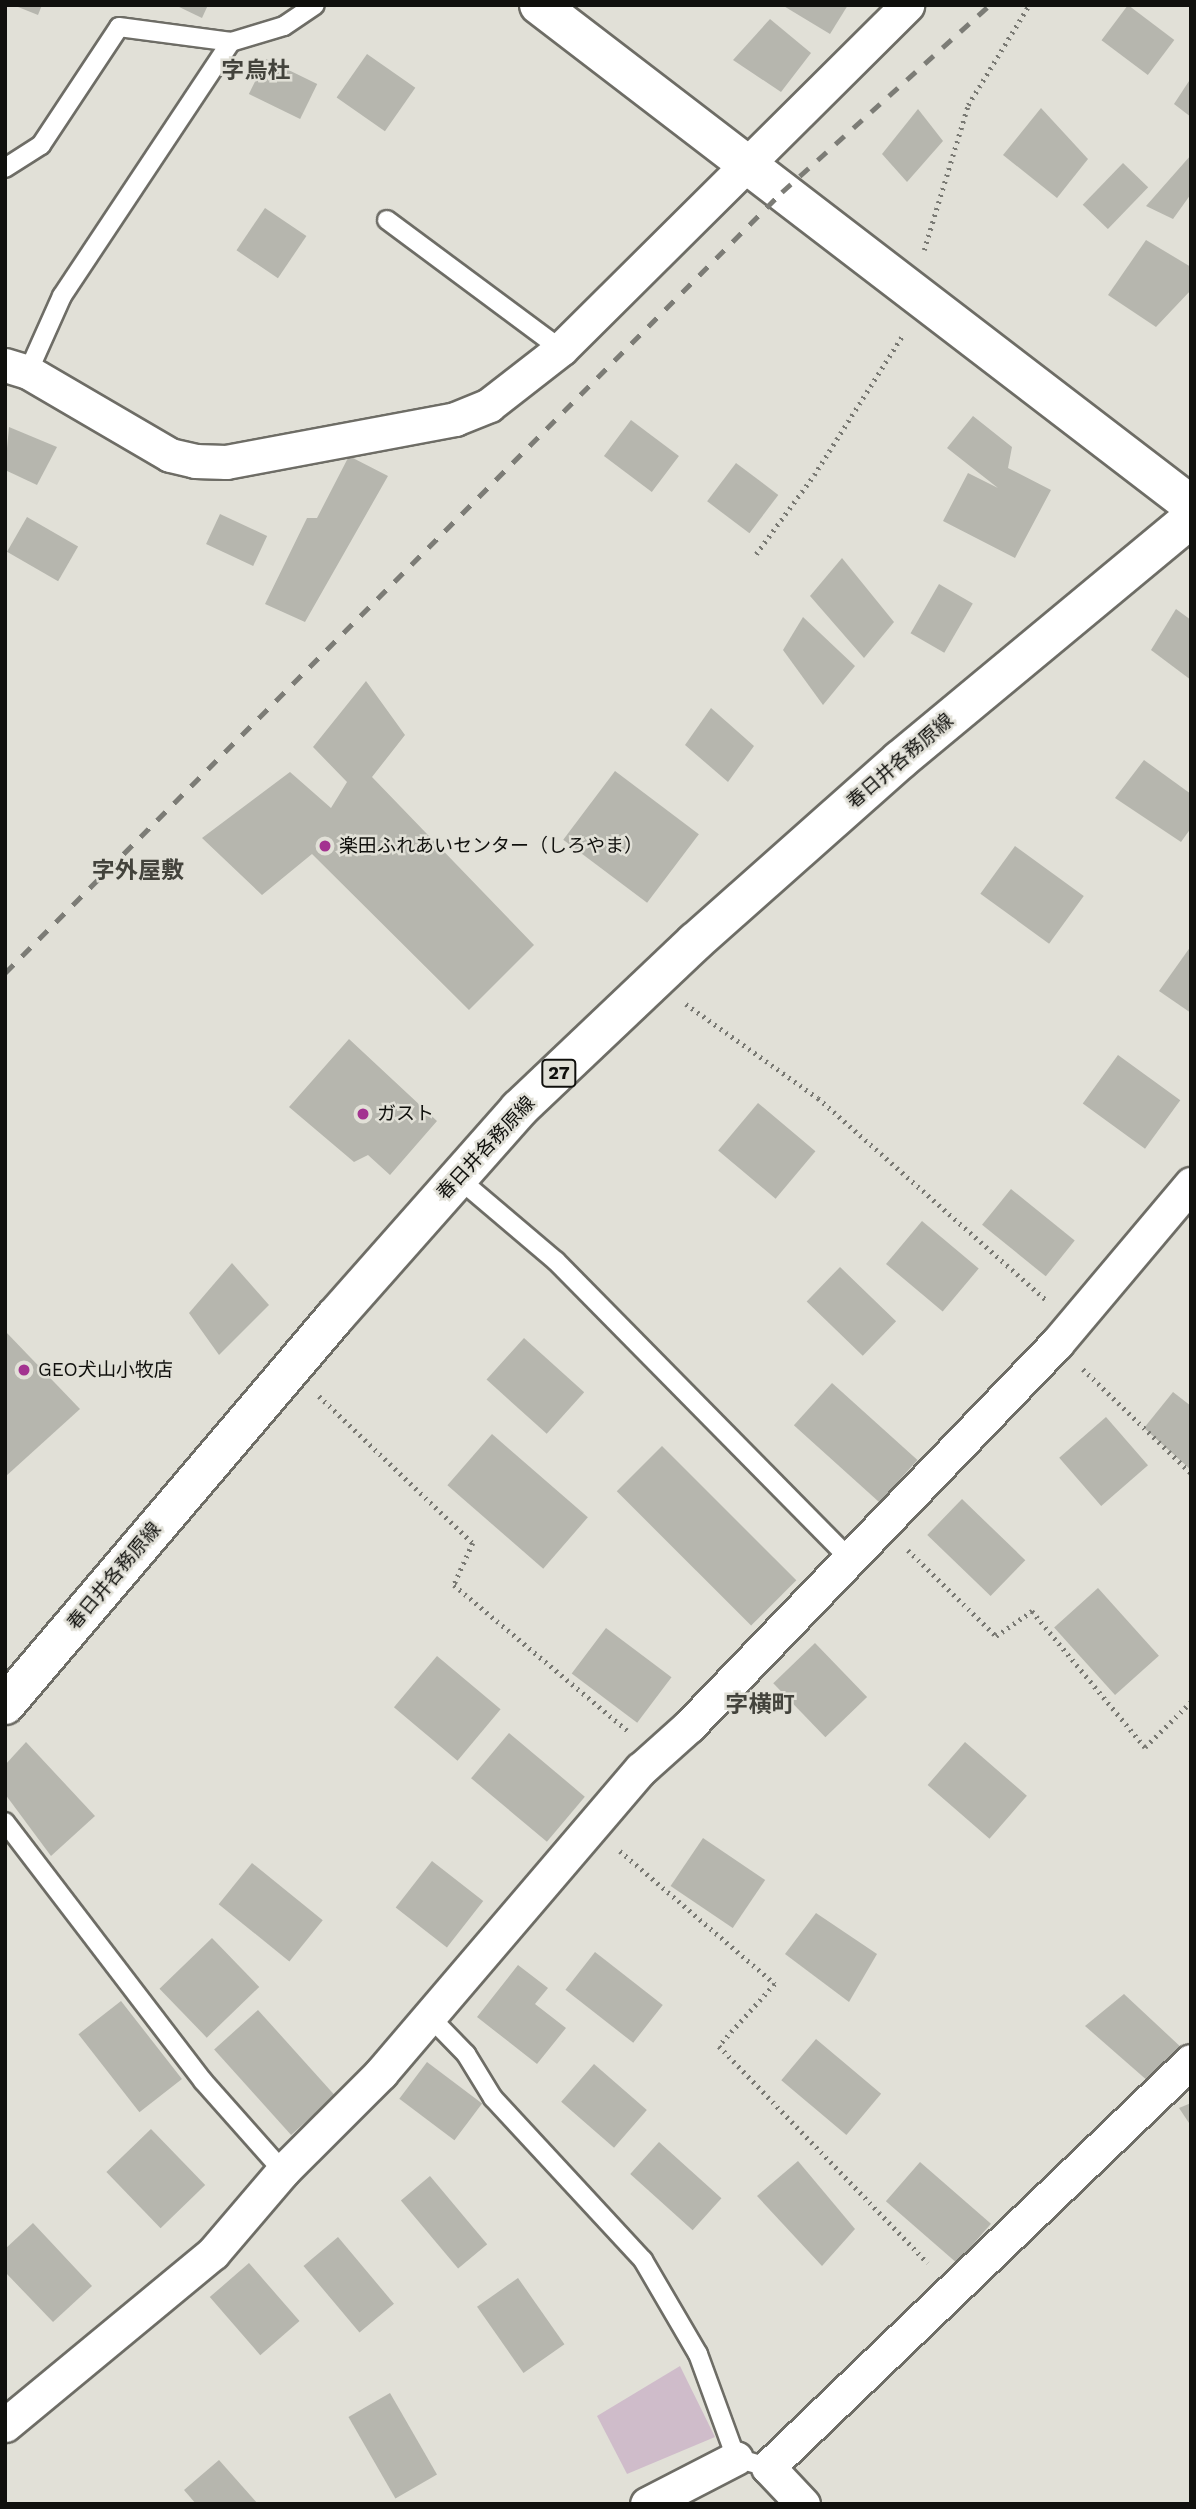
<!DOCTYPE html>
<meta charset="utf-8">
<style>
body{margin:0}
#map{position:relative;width:1196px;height:2509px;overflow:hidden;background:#e1e0d7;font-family:"Work Sans","Noto Sans JP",sans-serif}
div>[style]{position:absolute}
.green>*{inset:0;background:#cfbcca}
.building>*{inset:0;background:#b6b6ae;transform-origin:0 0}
.path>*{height:4.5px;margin-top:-2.25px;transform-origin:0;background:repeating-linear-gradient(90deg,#797973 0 2px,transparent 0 7px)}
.roads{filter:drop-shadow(2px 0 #6e6d66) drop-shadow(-2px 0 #6e6d66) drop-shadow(0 2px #6e6d66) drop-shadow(0 -2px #6e6d66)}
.service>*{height:18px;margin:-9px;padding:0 9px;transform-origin:9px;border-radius:9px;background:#fff}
.minor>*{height:33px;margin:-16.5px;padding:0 16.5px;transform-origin:16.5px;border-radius:16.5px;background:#fff}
.tertiary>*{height:38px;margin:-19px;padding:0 19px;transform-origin:19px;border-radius:19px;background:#fff}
.primary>*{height:38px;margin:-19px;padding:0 19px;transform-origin:19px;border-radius:19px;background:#fff}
.rail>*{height:5px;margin-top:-2.5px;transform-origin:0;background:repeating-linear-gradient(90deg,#7c7c76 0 12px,transparent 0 24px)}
.dots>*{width:19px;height:19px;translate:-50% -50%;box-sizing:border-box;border:4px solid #e1e0d7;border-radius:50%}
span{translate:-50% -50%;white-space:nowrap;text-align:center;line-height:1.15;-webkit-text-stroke:5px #e1e0d7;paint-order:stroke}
.shield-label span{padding:2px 5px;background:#e1e0d7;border:2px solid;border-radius:5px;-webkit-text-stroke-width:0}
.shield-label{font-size:18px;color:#10100d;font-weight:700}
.street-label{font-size:19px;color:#10100d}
.poi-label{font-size:19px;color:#10100d}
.left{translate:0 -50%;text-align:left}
.quarter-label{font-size:23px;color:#43433c;font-weight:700}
.frame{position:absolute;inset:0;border:7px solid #10100d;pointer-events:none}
</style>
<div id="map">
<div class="green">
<i style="clip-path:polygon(680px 2366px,715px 2437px,627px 2474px,597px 2416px)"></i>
</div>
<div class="building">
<i style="clip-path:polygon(13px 5px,42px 5px,38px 15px)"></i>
<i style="clip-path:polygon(175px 5px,208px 5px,202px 18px)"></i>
<i style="clip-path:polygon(782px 5px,848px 5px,830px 34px)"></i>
<i style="left:1128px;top:5px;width:58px;height:44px;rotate:37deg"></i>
<i style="clip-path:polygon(770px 19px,811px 53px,781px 92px,733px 60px)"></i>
<i style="left:367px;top:54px;width:59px;height:53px;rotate:35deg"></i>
<i style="left:266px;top:59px;width:57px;height:39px;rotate:26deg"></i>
<i style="clip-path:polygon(1191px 78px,1191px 117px,1174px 104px)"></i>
<i style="clip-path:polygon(1041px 108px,1088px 159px,1057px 198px,1003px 155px)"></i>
<i style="clip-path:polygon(918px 109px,943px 141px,907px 182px,882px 154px)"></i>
<i style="clip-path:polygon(1191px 155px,1191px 194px,1173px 219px,1146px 206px)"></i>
<i style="left:1123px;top:163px;width:35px;height:58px;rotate:44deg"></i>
<i style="left:265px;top:208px;width:50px;height:51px;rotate:34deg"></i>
<i style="clip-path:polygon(1146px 240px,1191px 267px,1191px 290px,1156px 327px,1108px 295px)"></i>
<i style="clip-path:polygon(973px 416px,1012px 447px,1008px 468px,1051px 490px,1015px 558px,943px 521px,968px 473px,998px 488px,947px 448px)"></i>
<i style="left:631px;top:420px;width:60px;height:45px;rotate:37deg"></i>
<i style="clip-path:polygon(9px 427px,57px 447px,37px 485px,5px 470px)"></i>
<i style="clip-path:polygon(349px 456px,388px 476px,305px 622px,265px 604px,307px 518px,317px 518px)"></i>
<i style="left:736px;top:463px;width:53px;height:48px;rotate:37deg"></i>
<i style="left:220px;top:514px;width:52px;height:33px;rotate:25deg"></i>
<i style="left:27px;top:517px;width:59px;height:40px;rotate:30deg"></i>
<i style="clip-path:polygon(842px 558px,894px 622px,864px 658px,810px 596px)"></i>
<i style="left:939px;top:584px;width:39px;height:57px;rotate:30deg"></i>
<i style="clip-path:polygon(1176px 609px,1191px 620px,1191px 680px,1151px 650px)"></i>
<i style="clip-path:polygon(803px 617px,855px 666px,823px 705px,783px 650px)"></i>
<i style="clip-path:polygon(366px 681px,405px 735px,372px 777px,534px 945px,469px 1010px,312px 854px,262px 895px,202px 838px,290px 772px,331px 808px,347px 782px,313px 747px)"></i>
<i style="clip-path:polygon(711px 708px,754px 746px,728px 782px,685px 745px)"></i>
<i style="clip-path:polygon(1144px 760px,1191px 794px,1191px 828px,1181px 842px,1115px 798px)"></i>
<i style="left:615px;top:771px;width:105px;height:86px;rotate:37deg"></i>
<i style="left:1015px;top:846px;width:85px;height:59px;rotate:36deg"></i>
<i style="clip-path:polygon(1191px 946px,1191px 1013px,1159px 991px)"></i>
<i style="clip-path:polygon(349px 1039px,437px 1121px,390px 1175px,368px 1155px,354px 1162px,289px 1107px)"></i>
<i style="left:1118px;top:1055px;width:77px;height:60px;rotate:36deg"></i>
<i style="left:758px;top:1103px;width:75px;height:62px;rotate:40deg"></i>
<i style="left:1011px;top:1189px;width:82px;height:46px;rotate:39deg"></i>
<i style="left:922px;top:1221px;width:74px;height:56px;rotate:40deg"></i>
<i style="clip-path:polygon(232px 1263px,269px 1305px,219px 1355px,189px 1313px)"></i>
<i style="left:840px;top:1267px;width:78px;height:48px;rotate:44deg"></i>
<i style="clip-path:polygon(5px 1331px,80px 1409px,5px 1477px)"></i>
<i style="left:524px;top:1338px;width:81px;height:56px;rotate:42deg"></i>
<i style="left:832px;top:1383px;width:115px;height:57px;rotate:42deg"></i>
<i style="clip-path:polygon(1173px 1392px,1191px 1406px,1191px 1470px,1144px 1428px)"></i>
<i style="left:1106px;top:1417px;width:64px;height:62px;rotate:49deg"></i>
<i style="left:492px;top:1434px;width:127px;height:68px;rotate:41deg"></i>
<i style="left:662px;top:1446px;width:190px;height:64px;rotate:45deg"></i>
<i style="left:962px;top:1499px;width:88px;height:50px;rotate:44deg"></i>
<i style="left:1098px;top:1588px;width:91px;height:59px;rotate:48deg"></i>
<i style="left:606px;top:1628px;width:82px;height:57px;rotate:37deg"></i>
<i style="left:815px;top:1643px;width:75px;height:58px;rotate:46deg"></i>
<i style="left:437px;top:1656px;width:83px;height:67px;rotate:40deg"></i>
<i style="left:509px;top:1733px;width:99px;height:59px;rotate:40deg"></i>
<i style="clip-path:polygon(26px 1742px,95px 1816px,51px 1856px,5px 1794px,5px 1765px)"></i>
<i style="left:965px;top:1742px;width:82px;height:57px;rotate:41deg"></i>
<i style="left:703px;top:1838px;width:75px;height:58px;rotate:34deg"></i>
<i style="left:432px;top:1861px;width:65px;height:59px;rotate:38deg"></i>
<i style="left:252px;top:1863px;width:91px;height:53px;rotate:39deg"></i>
<i style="clip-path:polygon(816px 1913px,877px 1954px,849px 2002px,785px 1954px)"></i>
<i style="left:212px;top:1938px;width:68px;height:73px;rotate:46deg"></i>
<i style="left:595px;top:1952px;width:86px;height:48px;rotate:38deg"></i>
<i style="clip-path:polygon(518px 1965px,548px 1988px,535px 2004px,566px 2028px,537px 2064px,477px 2017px)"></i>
<i style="clip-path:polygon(1124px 1994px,1184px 2050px,1149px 2082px,1085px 2026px)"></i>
<i style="left:121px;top:2001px;width:99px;height:54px;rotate:52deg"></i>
<i style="left:258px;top:2010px;width:115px;height:59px;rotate:48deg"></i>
<i style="left:816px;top:2039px;width:85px;height:54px;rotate:40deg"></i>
<i style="left:427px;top:2062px;width:69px;height:46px;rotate:37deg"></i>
<i style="left:594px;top:2064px;width:70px;height:50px;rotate:41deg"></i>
<i style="clip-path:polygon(1191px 2103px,1191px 2126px,1179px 2108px)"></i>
<i style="left:151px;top:2129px;width:78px;height:62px;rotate:46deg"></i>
<i style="left:659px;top:2142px;width:84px;height:43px;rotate:42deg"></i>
<i style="clip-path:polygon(798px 2161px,855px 2229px,822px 2266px,757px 2196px)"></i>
<i style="left:920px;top:2162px;width:94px;height:52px;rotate:41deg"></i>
<i style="left:430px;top:2176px;width:89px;height:38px;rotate:50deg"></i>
<i style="clip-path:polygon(33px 2223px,92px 2286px,53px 2322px,5px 2272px,5px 2249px)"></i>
<i style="left:338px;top:2237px;width:87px;height:45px;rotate:50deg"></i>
<i style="left:249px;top:2263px;width:77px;height:52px;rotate:49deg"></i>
<i style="left:518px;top:2278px;width:81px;height:50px;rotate:55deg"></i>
<i style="left:390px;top:2393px;width:94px;height:48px;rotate:60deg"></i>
<i style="clip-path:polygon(219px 2460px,258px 2504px,196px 2504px,184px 2490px)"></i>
</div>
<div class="path">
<i style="left:924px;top:250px;width:152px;rotate:-73.1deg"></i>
<i style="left:968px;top:105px;width:117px;rotate:-58.6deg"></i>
<i style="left:756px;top:554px;width:98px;rotate:-53.7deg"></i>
<i style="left:814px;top:475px;width:166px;rotate:-57.6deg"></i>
<i style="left:686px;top:1004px;width:162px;rotate:35.5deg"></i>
<i style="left:818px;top:1098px;width:305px;rotate:41.5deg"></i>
<i style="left:1083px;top:1369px;width:150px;rotate:43.9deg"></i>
<i style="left:319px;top:1396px;width:213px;rotate:43.7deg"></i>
<i style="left:473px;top:1543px;width:46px;rotate:114.3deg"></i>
<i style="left:454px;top:1585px;width:229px;rotate:40deg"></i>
<i style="left:908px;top:1550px;width:123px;rotate:44.3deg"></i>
<i style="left:996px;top:1636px;width:44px;rotate:-34.8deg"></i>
<i style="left:1032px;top:1611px;width:177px;rotate:50.3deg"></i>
<i style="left:1145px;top:1747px;width:64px;rotate:-44.4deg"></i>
<i style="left:620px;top:1851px;width:204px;rotate:40.6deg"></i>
<i style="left:775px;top:1984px;width:84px;rotate:132.1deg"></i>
<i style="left:719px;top:2046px;width:301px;rotate:46.1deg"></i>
</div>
<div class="roads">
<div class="service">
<i style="left:5px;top:168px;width:43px;rotate:-32.6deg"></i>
<i style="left:41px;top:145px;width:141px;rotate:-56.5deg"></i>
<i style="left:119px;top:27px;width:113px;rotate:7.6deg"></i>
<i style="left:231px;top:42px;width:55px;rotate:-16.8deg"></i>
<i style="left:284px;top:26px;width:37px;rotate:-34deg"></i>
<i style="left:387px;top:220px;width:217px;rotate:36.6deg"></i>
<i style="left:28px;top:372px;width:83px;rotate:-65.9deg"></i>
<i style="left:62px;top:296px;width:305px;rotate:-56.4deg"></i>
<i style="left:458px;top:1178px;width:128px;rotate:40.3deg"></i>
<i style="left:556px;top:1261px;width:419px;rotate:45.4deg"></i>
<i style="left:5px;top:1822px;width:326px;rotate:52.6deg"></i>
<i style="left:203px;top:2081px;width:120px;rotate:48.4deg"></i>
<i style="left:430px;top:2017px;width:52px;rotate:45.8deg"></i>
<i style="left:466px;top:2054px;width:52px;rotate:58.5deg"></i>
<i style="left:493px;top:2098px;width:221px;rotate:47.2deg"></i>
<i style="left:643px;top:2260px;width:109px;rotate:59.7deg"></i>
<i style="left:698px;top:2354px;width:111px;rotate:69.9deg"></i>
<i style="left:736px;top:2458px;width:33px;rotate:16deg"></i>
</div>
<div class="minor">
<i style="left:5px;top:365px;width:24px;rotate:17deg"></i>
<i style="left:28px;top:372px;width:164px;rotate:30.3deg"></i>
<i style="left:170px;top:455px;width:26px;rotate:13deg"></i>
<i style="left:195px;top:461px;width:31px;rotate:2deg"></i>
<i style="left:226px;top:462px;width:233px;rotate:-10.6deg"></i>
<i style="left:455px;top:419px;width:37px;rotate:-22deg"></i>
<i style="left:489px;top:405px;width:91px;rotate:-37.9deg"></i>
<i style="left:561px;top:349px;width:488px;rotate:-44.8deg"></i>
<i style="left:5px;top:2425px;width:270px;rotate:-39.6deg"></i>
<i style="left:213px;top:2253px;width:108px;rotate:-49.5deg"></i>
<i style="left:283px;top:2171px;width:139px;rotate:-45deg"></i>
<i style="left:381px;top:2073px;width:400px;rotate:-49.5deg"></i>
<i style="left:641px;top:1769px;width:64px;rotate:-41.9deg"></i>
<i style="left:689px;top:1726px;width:531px;rotate:-46.14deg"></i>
<i style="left:1057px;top:1343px;width:208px;rotate:-49.9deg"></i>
<i style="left:647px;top:2504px;width:100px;rotate:-27.3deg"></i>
<i style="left:803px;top:2504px;width:51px;rotate:-133.4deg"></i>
<i style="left:768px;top:2467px;width:586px;rotate:-43.83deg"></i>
</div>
<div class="tertiary">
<i style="left:539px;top:5px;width:822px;rotate:37.48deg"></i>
</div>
<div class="primary">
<i style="left:5px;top:1705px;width:509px;rotate:-49.62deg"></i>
<i style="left:335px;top:1317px;width:278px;rotate:-48.5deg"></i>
<i style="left:519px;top:1109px;width:243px;rotate:-43.5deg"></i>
<i style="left:695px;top:942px;width:274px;rotate:-41.6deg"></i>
<i style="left:900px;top:760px;width:378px;rotate:-39.7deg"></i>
</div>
</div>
<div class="rail">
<i style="left:5px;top:973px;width:1102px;rotate:-45.15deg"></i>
<i style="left:782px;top:192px;width:280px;rotate:-42deg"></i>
</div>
<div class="dots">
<i style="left:325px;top:846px;background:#a33390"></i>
<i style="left:363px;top:1114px;background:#a33390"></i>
<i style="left:24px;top:1370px;background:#a33390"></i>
</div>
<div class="shield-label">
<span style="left:559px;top:1073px">27</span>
</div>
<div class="street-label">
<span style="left:900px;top:761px;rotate:-41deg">春日井各務原線</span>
<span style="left:486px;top:1148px;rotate:-47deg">春日井各務原線</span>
<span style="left:114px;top:1576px;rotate:-50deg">春日井各務原線</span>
</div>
<div class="poi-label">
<span class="left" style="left:339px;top:846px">楽田ふれあいセンター（しろやま）</span>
<span class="left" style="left:377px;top:1114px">ガスト</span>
<span class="left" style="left:38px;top:1370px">GEO犬山小牧店</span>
</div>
<div class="quarter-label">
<span style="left:256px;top:71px">字烏杜</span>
<span style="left:138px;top:871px">字外屋敷</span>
<span style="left:760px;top:1705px">字横町</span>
</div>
<div class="frame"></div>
</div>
